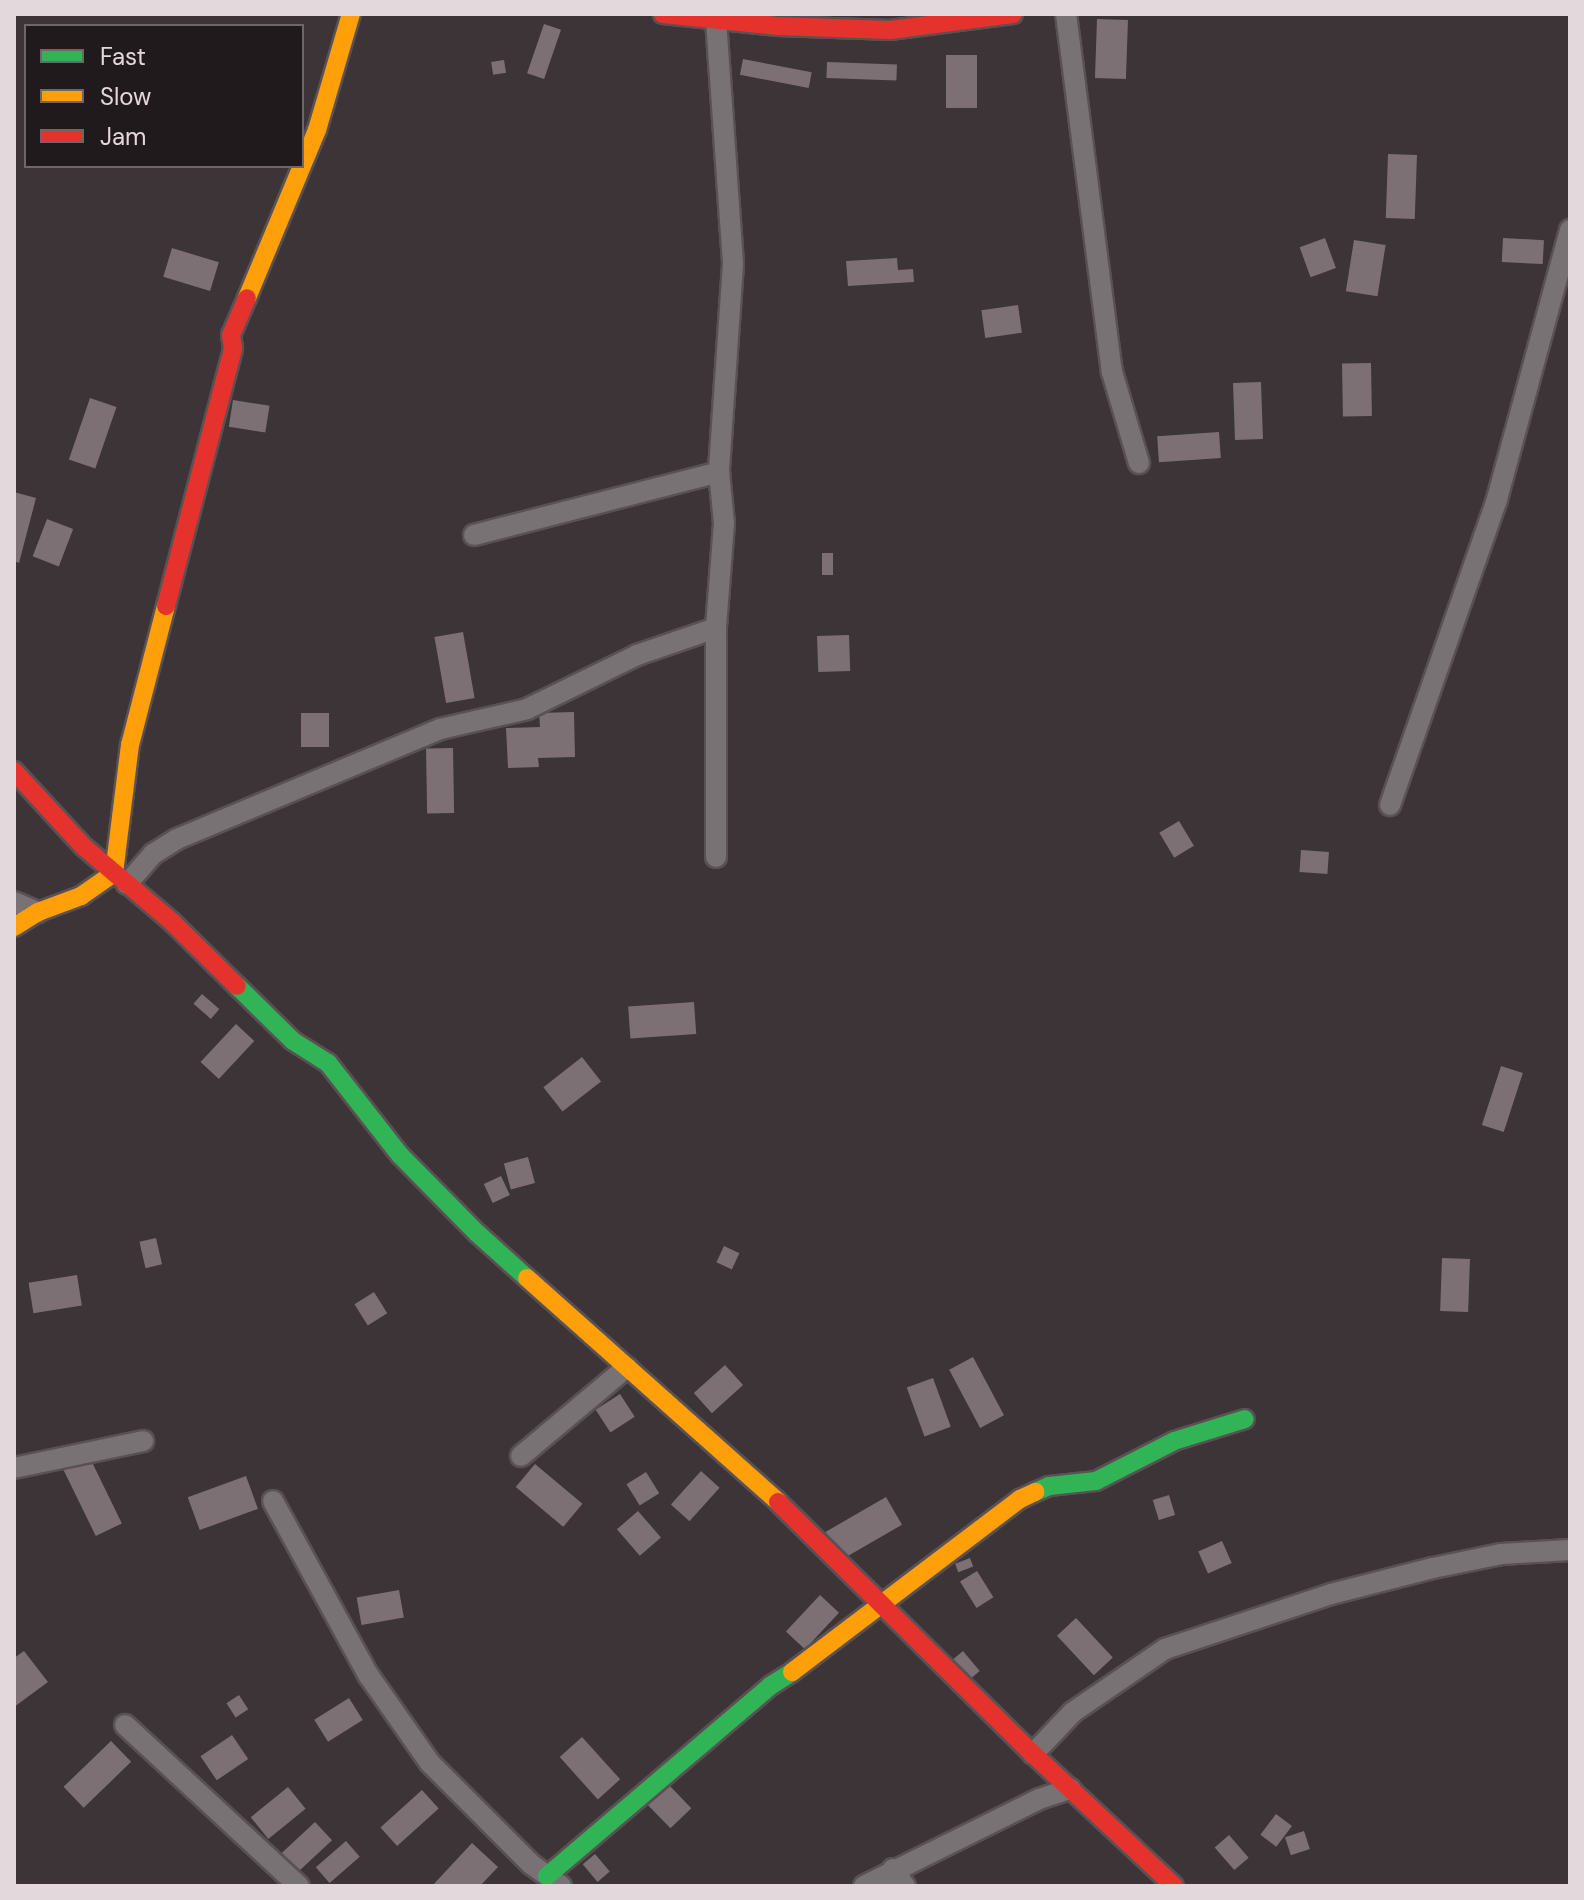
<!DOCTYPE html>
<style>
body{margin:0}
#map{position:relative;width:1584px;height:1900px;overflow:hidden;background:#3c3437;font-family:"DM Sans",sans-serif}
div>[style]{position:absolute}
.building>*{inset:0;background:#7c7075;transform-origin:0 0}
.roads{filter:drop-shadow(2px 0 #595154) drop-shadow(-2px 0 #595154) drop-shadow(0 2px #595154) drop-shadow(0 -2px #595154)}
.street>*{height:20px;margin:-10px;padding:0 10px;transform-origin:10px;border-radius:10px;background:#797275}
.fast>*{height:18px;margin:-9px;padding:0 9px;transform-origin:9px;border-radius:9px;background:#30b455}
.slow>*{height:18px;margin:-9px;padding:0 9px;transform-origin:9px;border-radius:9px;background:#ff9f0a}
.jam>*{height:18px;margin:-9px;padding:0 9px;transform-origin:9px;border-radius:9px;background:#e5322d}
span{translate:-50% -50%;white-space:nowrap;text-align:center;line-height:1.15;-webkit-text-stroke:8px #211a1d;paint-order:stroke}
.frame{position:absolute;inset:0;border:16px solid #e3d8dc;pointer-events:none}
.legend{position:absolute;left:24px;top:24px;width:280px;height:144px;box-sizing:border-box;background:#211a1d;border:2px solid #6f6669;margin:0;padding:10px 14px;list-style:none;font-size:24px;color:#e3d8dc}
.legend li{display:flex;align-items:center;gap:16px;height:40px}
.legend b{width:40px;border:2px solid #6f6669}
</style>
<div id="map">
<div class="building">
<i style="left:1097px;top:19px;width:31px;height:59px;rotate:2deg"></i>
<i style="left:544px;top:24px;width:18px;height:52px;rotate:19deg"></i>
<i style="left:946px;top:55px;width:31px;height:53px"></i>
<i style="left:743px;top:59px;width:70px;height:16px;rotate:11deg"></i>
<i style="left:504px;top:60px;width:13px;height:13px;rotate:81deg"></i>
<i style="left:827px;top:62px;width:70px;height:16px;rotate:2deg"></i>
<i style="left:1388px;top:154px;width:29px;height:64px;rotate:2deg"></i>
<i style="left:1325px;top:238px;width:32px;height:27px;rotate:70deg"></i>
<i style="left:1503px;top:238px;width:41px;height:24px;rotate:3deg"></i>
<i style="left:1354px;top:240px;width:32px;height:52px;rotate:9deg"></i>
<i style="left:172px;top:248px;width:49px;height:30px;rotate:17deg"></i>
<i style="clip-path:polygon(897px 258px,898px 270px,913px 269px,914px 282px,848px 286px,846px 261px)"></i>
<i style="left:1018px;top:305px;width:28px;height:37px;rotate:82deg"></i>
<i style="left:1371px;top:363px;width:53px;height:29px;rotate:89deg"></i>
<i style="left:1261px;top:382px;width:57px;height:28px;rotate:88deg"></i>
<i style="left:90px;top:398px;width:28px;height:65px;rotate:19deg"></i>
<i style="left:233px;top:400px;width:37px;height:27px;rotate:9deg"></i>
<i style="left:1219px;top:432px;width:26px;height:62px;rotate:86deg"></i>
<i style="clip-path:polygon(14px 492px,36px 498px,19px 563px,14px 561px)"></i>
<i style="left:47px;top:519px;width:28px;height:40px;rotate:21deg"></i>
<i style="left:822px;top:553px;width:11px;height:22px"></i>
<i style="left:463px;top:632px;width:67px;height:29px;rotate:80deg"></i>
<i style="left:849px;top:635px;width:36px;height:32px;rotate:88deg"></i>
<i style="clip-path:polygon(574px 712px,575px 757px,538px 758px,539px 767px,508px 768px,506px 728px,540px 727px,539px 713px)"></i>
<i style="left:301px;top:713px;width:28px;height:34px"></i>
<i style="left:453px;top:748px;width:65px;height:27px;rotate:89deg"></i>
<i style="left:1179px;top:821px;width:29px;height:23px;rotate:59deg"></i>
<i style="left:1301px;top:850px;width:28px;height:22px;rotate:4deg"></i>
<i style="left:202px;top:994px;width:23px;height:13px;rotate:41deg"></i>
<i style="left:694px;top:1002px;width:32px;height:66px;rotate:86deg"></i>
<i style="left:236px;top:1024px;width:25px;height:52px;rotate:43deg"></i>
<i style="left:582px;top:1057px;width:31px;height:49px;rotate:52deg"></i>
<i style="left:1501px;top:1066px;width:23px;height:62px;rotate:18deg"></i>
<i style="left:528px;top:1157px;width:27px;height:25px;rotate:75deg"></i>
<i style="left:501px;top:1176px;width:21px;height:19px;rotate:65deg"></i>
<i style="left:156px;top:1238px;width:27px;height:17px;rotate:77deg"></i>
<i style="left:724px;top:1246px;width:17px;height:18px;rotate:25deg"></i>
<i style="left:1442px;top:1258px;width:28px;height:53px;rotate:2deg"></i>
<i style="left:77px;top:1275px;width:31px;height:49px;rotate:81deg"></i>
<i style="left:374px;top:1292px;width:25px;height:23px;rotate:58deg"></i>
<i style="left:973px;top:1357px;width:66px;height:27px;rotate:62deg"></i>
<i style="left:725px;top:1365px;width:27px;height:42px;rotate:48deg"></i>
<i style="left:933px;top:1378px;width:52px;height:28px;rotate:70deg"></i>
<i style="left:620px;top:1394px;width:27px;height:29px;rotate:57deg"></i>
<i style="left:89px;top:1456px;width:75px;height:29px;rotate:64deg"></i>
<i style="left:535px;top:1464px;width:62px;height:30px;rotate:40deg"></i>
<i style="left:701px;top:1471px;width:25px;height:45px;rotate:42deg"></i>
<i style="left:646px;top:1472px;width:25px;height:23px;rotate:58deg"></i>
<i style="left:246px;top:1476px;width:35px;height:62px;rotate:70deg"></i>
<i style="left:1169px;top:1495px;width:21px;height:17px;rotate:73deg"></i>
<i style="left:886px;top:1497px;width:32px;height:70px;rotate:60deg"></i>
<i style="left:638px;top:1511px;width:35px;height:28px;rotate:49deg"></i>
<i style="left:1222px;top:1541px;width:24px;height:26px;rotate:66deg"></i>
<i style="left:970px;top:1558px;width:9px;height:16px;rotate:69deg"></i>
<i style="left:977px;top:1571px;width:31px;height:20px;rotate:58deg"></i>
<i style="left:399px;top:1590px;width:28px;height:43px;rotate:80deg"></i>
<i style="left:820px;top:1595px;width:26px;height:50px;rotate:43deg"></i>
<i style="left:1076px;top:1618px;width:54px;height:26px;rotate:47deg"></i>
<i style="clip-path:polygon(24px 1651px,48px 1682px,14px 1707px,14px 1658px)"></i>
<i style="left:963px;top:1651px;width:26px;height:16px;rotate:50deg"></i>
<i style="left:239px;top:1695px;width:17px;height:15px;rotate:57deg"></i>
<i style="left:349px;top:1698px;width:26px;height:41px;rotate:58deg"></i>
<i style="left:232px;top:1735px;width:29px;height:38px;rotate:56deg"></i>
<i style="left:582px;top:1737px;width:57px;height:30px;rotate:48deg"></i>
<i style="left:111px;top:1741px;width:29px;height:66px;rotate:46deg"></i>
<i style="left:667px;top:1783px;width:35px;height:29px;rotate:46deg"></i>
<i style="left:288px;top:1787px;width:28px;height:48px;rotate:51deg"></i>
<i style="left:422px;top:1790px;width:25px;height:56px;rotate:48deg"></i>
<i style="left:1276px;top:1814px;width:20px;height:26px;rotate:37deg"></i>
<i style="left:315px;top:1822px;width:25px;height:47px;rotate:47deg"></i>
<i style="left:1304px;top:1831px;width:19px;height:20px;rotate:72deg"></i>
<i style="left:1229px;top:1835px;width:30px;height:19px;rotate:49deg"></i>
<i style="left:346px;top:1841px;width:21px;height:40px;rotate:49deg"></i>
<i style="clip-path:polygon(472px 1843px,498px 1867px,480px 1886px,432px 1886px)"></i>
<i style="left:595px;top:1854px;width:23px;height:16px;rotate:50deg"></i>
</div>
<div class="roads">
<div class="street">
<i style="left:1066px;top:14px;width:361px;rotate:82.7deg"></i>
<i style="left:1112px;top:372px;width:95px;rotate:73.5deg"></i>
<i style="left:716px;top:20px;width:245px;rotate:86deg"></i>
<i style="left:733px;top:264px;width:208px;rotate:93.9deg"></i>
<i style="left:719px;top:472px;width:51px;rotate:84.4deg"></i>
<i style="left:724px;top:523px;width:105px;rotate:94.4deg"></i>
<i style="left:716px;top:628px;width:229px;rotate:90deg"></i>
<i style="left:474px;top:535px;width:253px;rotate:-14.4deg"></i>
<i style="left:1390px;top:805px;width:324px;rotate:-70.7deg"></i>
<i style="left:1497px;top:499px;width:279px;rotate:-74.8deg"></i>
<i style="left:127px;top:884px;width:40px;rotate:-49deg"></i>
<i style="left:153px;top:854px;width:28px;rotate:-32deg"></i>
<i style="left:177px;top:839px;width:285px;rotate:-22.7deg"></i>
<i style="left:440px;top:729px;width:89px;rotate:-12.9deg"></i>
<i style="left:527px;top:709px;width:123px;rotate:-26.1deg"></i>
<i style="left:637px;top:655px;width:83px;rotate:-18.9deg"></i>
<i style="left:14px;top:902px;width:26px;rotate:23deg"></i>
<i style="left:521px;top:1456px;width:138px;rotate:-40deg"></i>
<i style="left:14px;top:1468px;width:132px;rotate:-11.8deg"></i>
<i style="left:273px;top:1501px;width:200px;rotate:61.3deg"></i>
<i style="left:369px;top:1676px;width:106px;rotate:55deg"></i>
<i style="left:430px;top:1763px;width:143px;rotate:45deg"></i>
<i style="left:531px;top:1864px;width:37px;rotate:36deg"></i>
<i style="left:125px;top:1725px;width:237px;rotate:42.8deg"></i>
<i style="left:1033px;top:1754px;width:58px;rotate:-46.4deg"></i>
<i style="left:1073px;top:1712px;width:112px;rotate:-34.4deg"></i>
<i style="left:1165px;top:1649px;width:175px;rotate:-18.3deg"></i>
<i style="left:1331px;top:1594px;width:105px;rotate:-14.3deg"></i>
<i style="left:1433px;top:1568px;width:69px;rotate:-11.6deg"></i>
<i style="left:1501px;top:1554px;width:69px;rotate:-3.3deg"></i>
<i style="left:893px;top:1869px;width:21px;rotate:55deg"></i>
<i style="left:864px;top:1886px;width:195px;rotate:-26.4deg"></i>
<i style="left:1039px;top:1799px;width:33px;rotate:-18deg"></i>
</div>
<div class="fast">
<i style="left:237px;top:986px;width:78px;rotate:44.5deg"></i>
<i style="left:293px;top:1041px;width:41px;rotate:32.2deg"></i>
<i style="left:328px;top:1063px;width:117px;rotate:52deg"></i>
<i style="left:400px;top:1155px;width:110px;rotate:45.4deg"></i>
<i style="left:477px;top:1233px;width:67px;rotate:42deg"></i>
<i style="left:1035px;top:1492px;width:15px;rotate:-23deg"></i>
<i style="left:1049px;top:1486px;width:47px;rotate:-6.1deg"></i>
<i style="left:1096px;top:1481px;width:88px;rotate:-27.1deg"></i>
<i style="left:1174px;top:1441px;width:74px;rotate:-17.2deg"></i>
<i style="left:547px;top:1876px;width:293px;rotate:-40.4deg"></i>
<i style="left:770px;top:1686px;width:26px;rotate:-32deg"></i>
</div>
<div class="slow">
<i style="left:247px;top:298px;width:182px;rotate:-67.4deg"></i>
<i style="left:317px;top:130px;width:121px;rotate:-73.7deg"></i>
<i style="left:14px;top:927px;width:28px;rotate:-32deg"></i>
<i style="left:38px;top:912px;width:46px;rotate:-20.4deg"></i>
<i style="left:81px;top:896px;width:40px;rotate:-34.9deg"></i>
<i style="left:114px;top:873px;width:129px;rotate:-82.9deg"></i>
<i style="left:130px;top:745px;width:144px;rotate:-75.5deg"></i>
<i style="left:527px;top:1278px;width:336px;rotate:41.7deg"></i>
<i style="left:792px;top:1672px;width:286px;rotate:-37.2deg"></i>
<i style="left:1020px;top:1499px;width:17px;rotate:-25deg"></i>
</div>
<div class="jam">
<i style="left:663px;top:14px;width:115px;rotate:6deg"></i>
<i style="left:777px;top:26px;width:113px;rotate:2deg"></i>
<i style="left:890px;top:30px;width:124px;rotate:-7.4deg"></i>
<i style="left:166px;top:606px;width:267px;rotate:-75.4deg"></i>
<i style="left:233px;top:348px;width:13px;rotate:-99deg"></i>
<i style="left:231px;top:335px;width:40px;rotate:-66.6deg"></i>
<i style="left:14px;top:771px;width:103px;rotate:47.4deg"></i>
<i style="left:84px;top:847px;width:116px;rotate:40.4deg"></i>
<i style="left:172px;top:922px;width:91px;rotate:44.6deg"></i>
<i style="left:778px;top:1502px;width:359px;rotate:44.7deg"></i>
<i style="left:1033px;top:1754px;width:193px;rotate:43.1deg"></i>
</div>
</div>
<div class="frame"></div>
<ul class="legend">
<li><b style="height:10px;background:#30b455"></b>Fast</li>
<li><b style="height:10px;background:#ff9f0a"></b>Slow</li>
<li><b style="height:10px;background:#e5322d"></b>Jam</li>
</ul>
</div>
